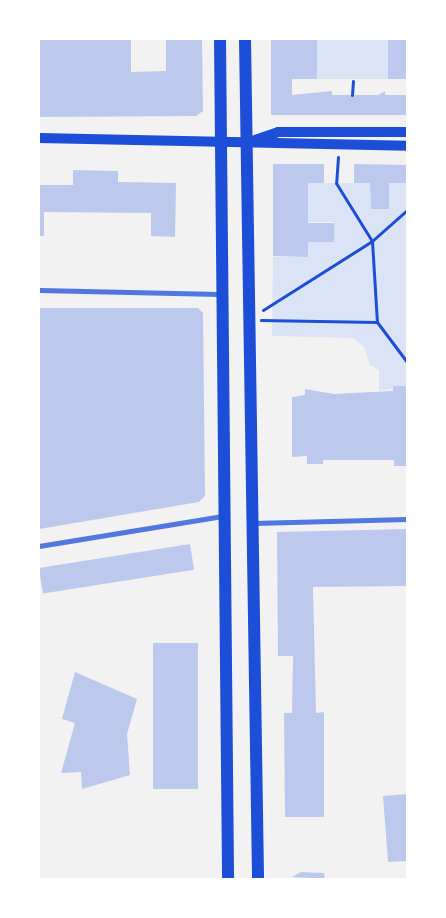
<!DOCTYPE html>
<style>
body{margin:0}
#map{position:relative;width:446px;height:918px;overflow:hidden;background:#f2f2f2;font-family:"Golos Text",sans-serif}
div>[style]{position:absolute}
.green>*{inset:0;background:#dbe4f7;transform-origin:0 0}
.building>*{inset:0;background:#bdc9ec;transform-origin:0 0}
.path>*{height:3px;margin:-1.5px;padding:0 1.5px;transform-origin:1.5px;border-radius:1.5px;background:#1d4ed8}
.minor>*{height:5px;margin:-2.5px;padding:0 2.5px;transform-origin:2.5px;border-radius:2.5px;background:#5277de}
.secondary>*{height:10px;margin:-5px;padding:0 5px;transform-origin:5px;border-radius:5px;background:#1d4ed8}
.primary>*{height:12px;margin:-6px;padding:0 6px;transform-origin:6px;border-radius:6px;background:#1d4ed8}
span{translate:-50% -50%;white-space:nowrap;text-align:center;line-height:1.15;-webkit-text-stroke:4px #fff;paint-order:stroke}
.frame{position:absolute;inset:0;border:40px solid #fff;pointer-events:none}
</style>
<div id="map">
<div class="green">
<i style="left:317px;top:39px;width:71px;height:40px"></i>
<i style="clip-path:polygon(308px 183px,370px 183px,371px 209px,389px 209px,389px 183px,407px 183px,407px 386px,379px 391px,379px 370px,370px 365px,364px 347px,353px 338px,272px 336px,273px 257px,308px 257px,308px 242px,334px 242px,334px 222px,308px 222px)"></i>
</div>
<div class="building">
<i style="clip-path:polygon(39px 39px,131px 39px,131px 72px,166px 71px,166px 39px,202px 39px,203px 111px,196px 116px,39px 117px)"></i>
<i style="clip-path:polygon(271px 39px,317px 39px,317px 79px,292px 79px,292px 95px,332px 91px,332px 95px,378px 95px,385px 91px,385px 95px,407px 95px,407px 115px,271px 115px)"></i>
<i style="left:388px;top:39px;width:19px;height:40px"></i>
<i style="clip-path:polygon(273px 164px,324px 164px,324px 183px,308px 183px,308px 223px,334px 223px,334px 242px,308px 242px,308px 257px,273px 256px)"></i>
<i style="clip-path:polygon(354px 164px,406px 165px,406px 183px,389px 183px,389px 209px,371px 209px,370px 183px,354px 183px)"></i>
<i style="clip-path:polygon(73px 170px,118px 171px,118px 182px,176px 183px,175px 237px,151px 236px,151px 213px,44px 212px,44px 236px,39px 236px,39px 185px,73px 185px)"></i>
<i style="clip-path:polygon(39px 308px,198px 308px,203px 313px,205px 496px,199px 502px,39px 529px)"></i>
<i style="clip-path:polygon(393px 386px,407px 386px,407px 466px,394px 466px,394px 460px,323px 460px,323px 464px,307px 464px,307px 456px,292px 457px,292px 397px,305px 395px,305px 389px,334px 394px,393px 391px)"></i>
<i style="clip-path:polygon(407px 529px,407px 586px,313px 587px,316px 713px,324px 712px,324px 817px,285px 817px,284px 713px,292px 713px,293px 656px,278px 656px,277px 532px)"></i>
<i style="left:190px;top:544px;width:26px;height:153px;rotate:81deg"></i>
<i style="left:153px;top:643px;width:45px;height:146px"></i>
<i style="clip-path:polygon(75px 672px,137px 699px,127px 734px,130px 775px,82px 789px,81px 772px,61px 773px,75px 723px,62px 719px)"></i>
<i style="clip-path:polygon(407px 794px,407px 861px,388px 862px,383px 796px)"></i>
<i style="clip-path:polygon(301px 872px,324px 873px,325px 879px,292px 877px)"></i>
</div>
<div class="path">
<i style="left:352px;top:95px;width:14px;rotate:-86deg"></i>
<i style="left:338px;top:157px;width:26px;rotate:94deg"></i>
<i style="left:336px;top:183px;width:68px;rotate:58.2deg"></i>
<i style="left:372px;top:241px;width:81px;rotate:86.5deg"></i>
<i style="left:263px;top:310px;width:129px;rotate:-32.3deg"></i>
<i style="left:372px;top:241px;width:47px;rotate:-41.5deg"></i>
<i style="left:261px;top:320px;width:116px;rotate:1deg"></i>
<i style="left:377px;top:322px;width:50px;rotate:53.1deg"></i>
</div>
<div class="minor">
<i style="left:39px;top:290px;width:180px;rotate:1.3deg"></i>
<i style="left:253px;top:523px;width:154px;rotate:-1.5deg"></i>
<i style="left:39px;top:546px;width:186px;rotate:-9.3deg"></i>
</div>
<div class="secondary">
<i style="left:39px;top:138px;width:368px;rotate:1.2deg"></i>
<i style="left:255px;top:140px;width:24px;rotate:-19deg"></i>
<i style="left:278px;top:132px;width:129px"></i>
</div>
<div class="primary">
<i style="left:220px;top:39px;width:840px;rotate:89.45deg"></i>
<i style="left:245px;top:39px;width:840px;rotate:89.11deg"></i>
</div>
<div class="frame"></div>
</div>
